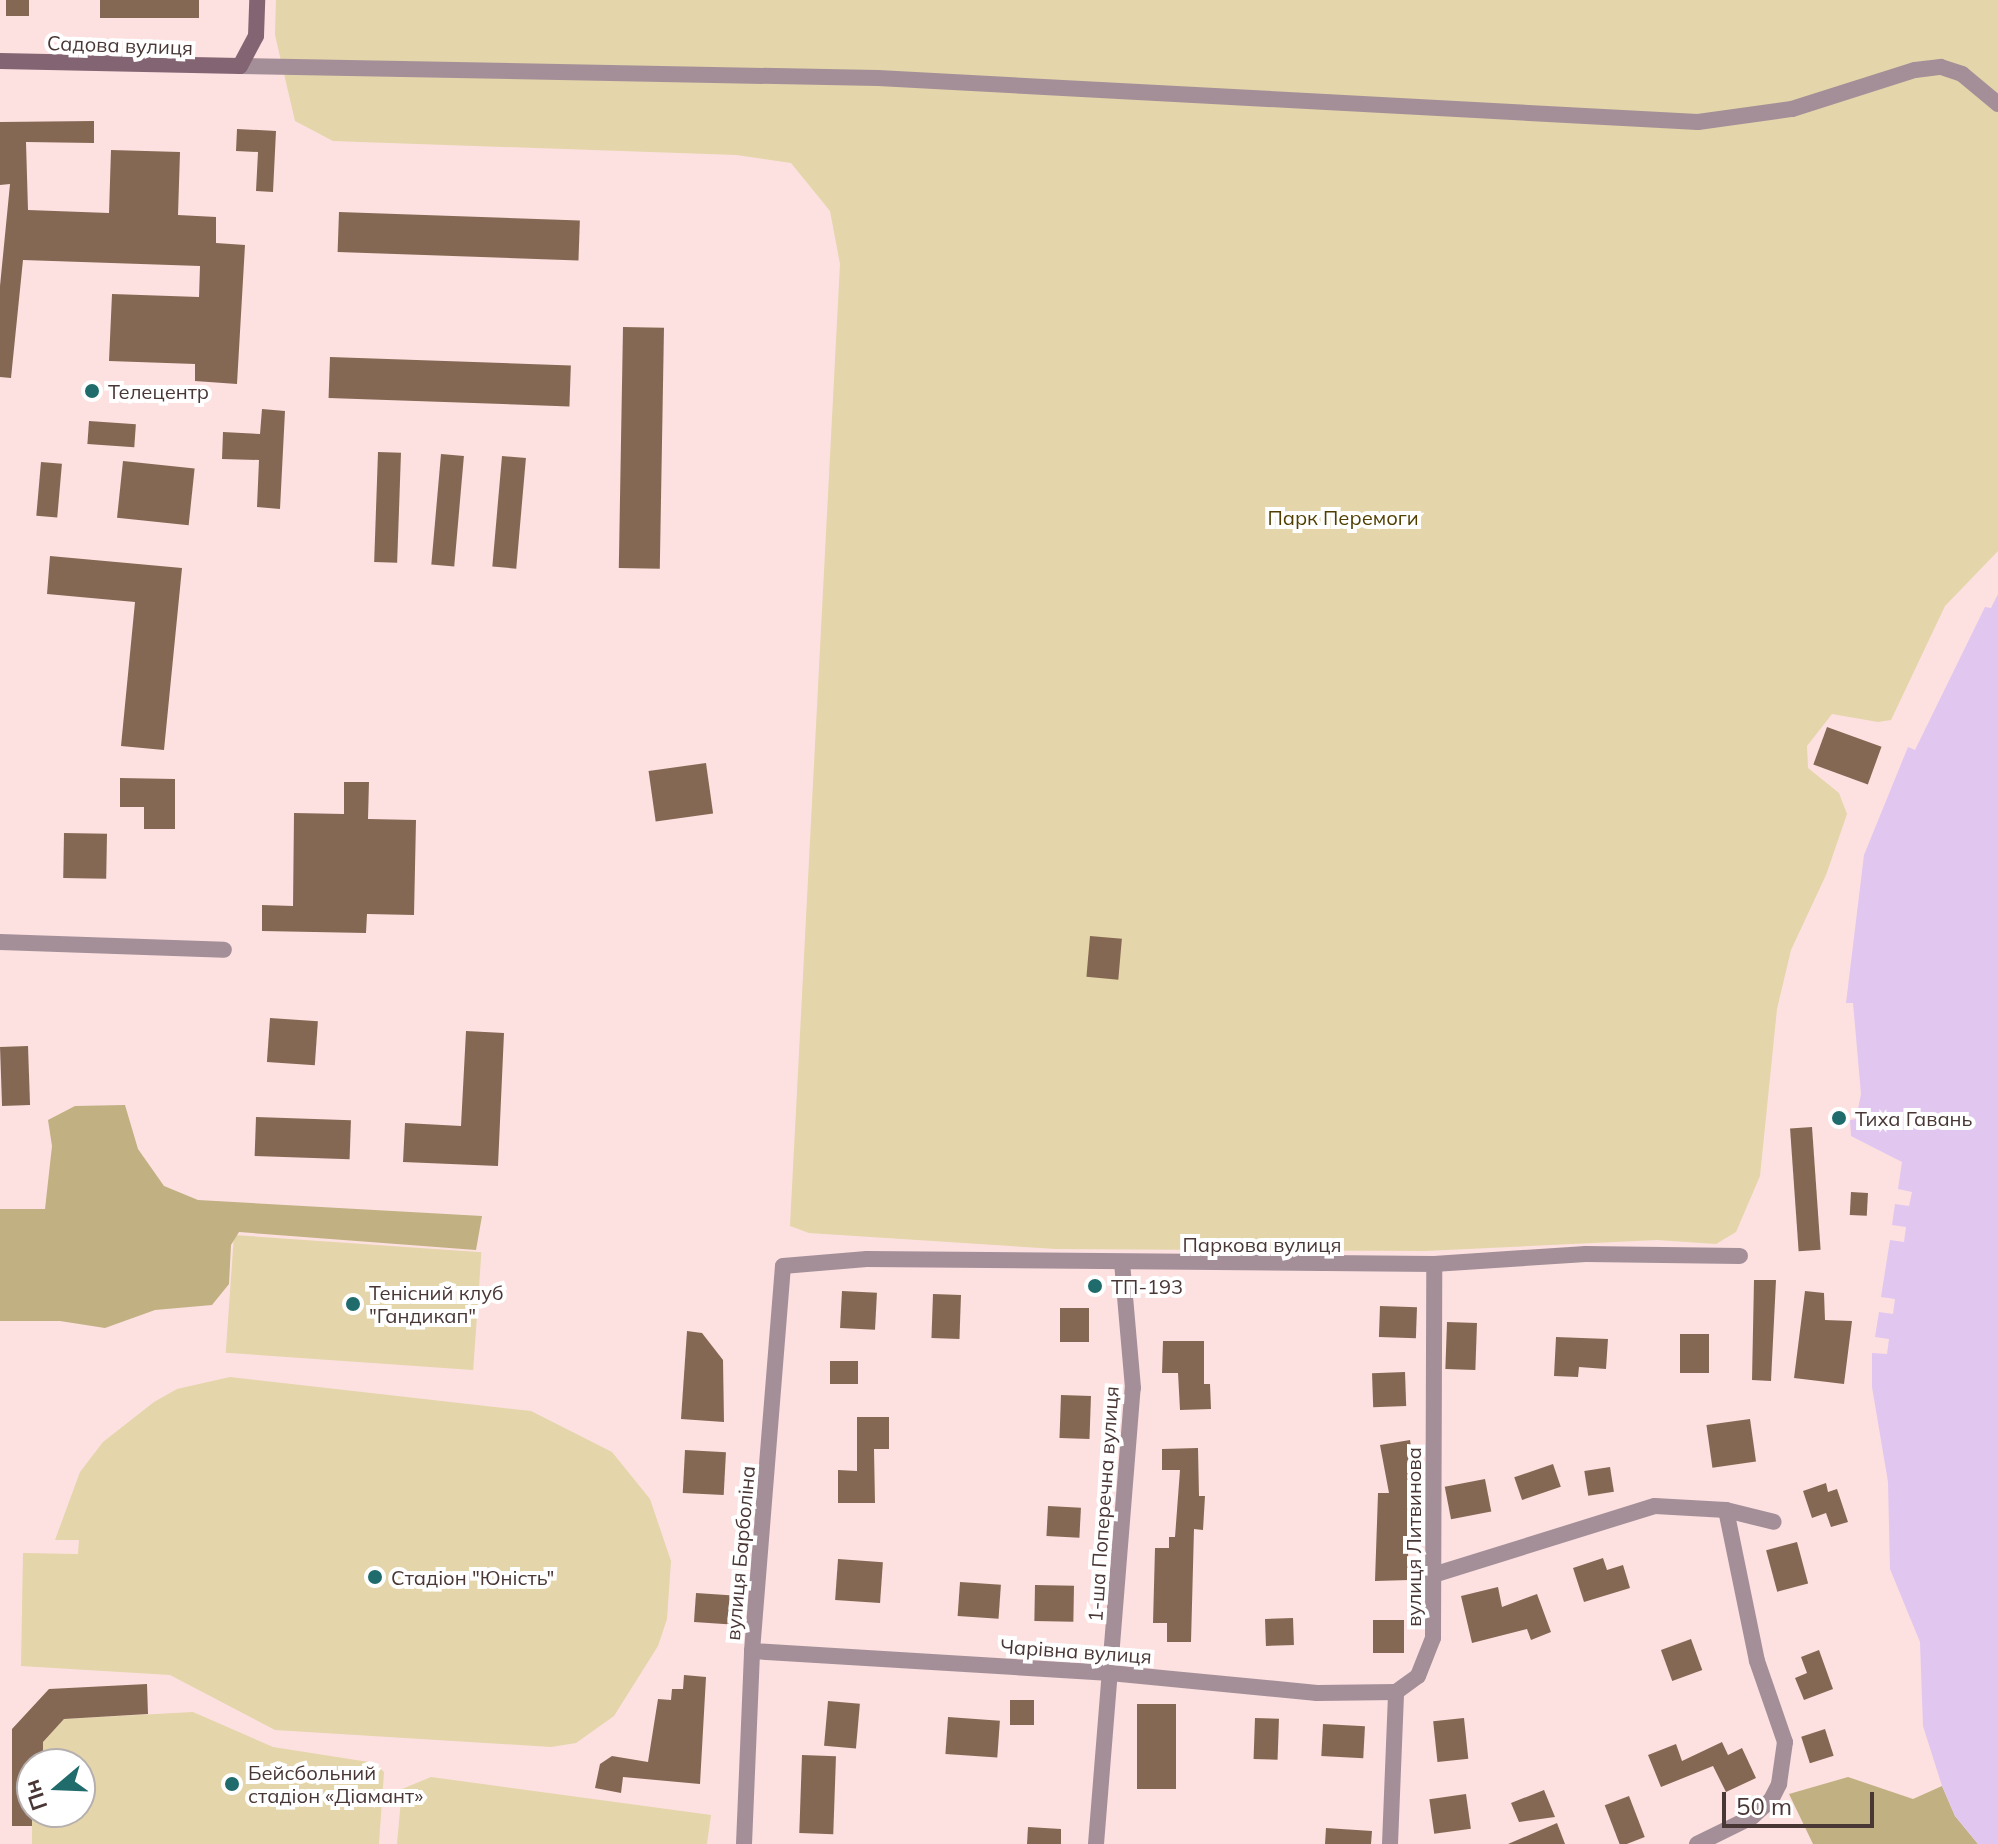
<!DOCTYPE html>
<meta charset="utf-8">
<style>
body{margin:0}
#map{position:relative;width:1998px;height:1844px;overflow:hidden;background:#fce1e0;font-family:Mulish,sans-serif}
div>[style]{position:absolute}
.green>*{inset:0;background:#e4d5aa;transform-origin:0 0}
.forest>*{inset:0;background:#c1b082}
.water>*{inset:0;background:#e1c6f0}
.building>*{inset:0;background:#856853;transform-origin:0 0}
.street>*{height:16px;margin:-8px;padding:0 8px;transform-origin:8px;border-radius:8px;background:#a48f99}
.secondary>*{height:16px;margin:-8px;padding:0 8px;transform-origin:8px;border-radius:8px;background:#836473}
.dots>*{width:22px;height:22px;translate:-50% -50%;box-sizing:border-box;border:4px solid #fff;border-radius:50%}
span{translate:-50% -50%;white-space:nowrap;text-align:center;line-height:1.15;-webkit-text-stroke:8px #fff;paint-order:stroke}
.street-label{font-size:20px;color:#493736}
.poi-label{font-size:20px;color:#493736}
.left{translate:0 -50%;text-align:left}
.park-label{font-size:20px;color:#503f00}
.north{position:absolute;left:16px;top:1748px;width:80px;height:80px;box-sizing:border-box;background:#fff;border:2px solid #b6afaf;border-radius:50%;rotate:251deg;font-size:22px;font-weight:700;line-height:32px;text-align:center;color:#493736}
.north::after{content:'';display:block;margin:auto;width:28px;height:36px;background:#206c6c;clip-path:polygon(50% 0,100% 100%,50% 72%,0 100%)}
.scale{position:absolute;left:1722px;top:1792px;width:152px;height:36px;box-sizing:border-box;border:4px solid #493736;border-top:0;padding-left:10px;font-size:24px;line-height:28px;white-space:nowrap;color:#493736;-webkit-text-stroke:6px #fff;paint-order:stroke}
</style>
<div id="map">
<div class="green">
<i style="clip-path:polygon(276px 0,1998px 0,1998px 551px,1945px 606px,1891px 720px,1878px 722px,1832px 714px,1807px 746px,1808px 768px,1839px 793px,1847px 814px,1826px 875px,1791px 950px,1777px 1009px,1760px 1176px,1736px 1232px,1716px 1244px,1657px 1240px,1425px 1251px,1056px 1249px,809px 1233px,790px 1226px,840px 264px,830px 211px,791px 163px,736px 155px,333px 141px,295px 121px,275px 35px)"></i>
<i style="left:234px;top:1235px;width:248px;height:118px;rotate:4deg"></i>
<i style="clip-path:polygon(230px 1377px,531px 1411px,612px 1452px,650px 1499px,671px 1561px,667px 1619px,658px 1646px,614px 1716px,576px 1743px,551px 1747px,275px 1730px,170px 1675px,21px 1666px,23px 1553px,78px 1554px,79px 1540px,55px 1540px,80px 1472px,103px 1442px,154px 1402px,177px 1389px)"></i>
<i style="clip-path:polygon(193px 1712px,273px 1747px,375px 1763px,384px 1772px,379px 1844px,32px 1844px,32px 1811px,80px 1812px,80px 1764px,43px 1764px,43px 1742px,64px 1719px)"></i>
<i style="clip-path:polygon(431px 1777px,711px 1815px,707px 1844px,397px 1844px,402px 1789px)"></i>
</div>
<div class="forest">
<i style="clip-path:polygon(125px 1105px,138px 1149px,164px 1186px,198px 1200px,482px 1216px,476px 1250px,239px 1232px,231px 1245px,229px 1284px,212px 1305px,155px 1310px,105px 1328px,60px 1321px,0 1321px,0 1209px,45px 1209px,52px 1146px,48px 1120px,75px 1106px)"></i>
<i style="clip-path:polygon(1848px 1777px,1913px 1799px,1942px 1786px,1955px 1816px,1978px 1844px,1813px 1844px,1789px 1794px)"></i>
</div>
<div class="water">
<i style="clip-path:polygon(1998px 594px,1998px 1844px,1978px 1844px,1955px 1816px,1942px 1786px,1923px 1726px,1920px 1642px,1890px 1569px,1888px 1482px,1872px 1387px,1872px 1353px,1887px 1354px,1889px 1339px,1875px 1337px,1879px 1312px,1893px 1314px,1895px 1299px,1881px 1297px,1890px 1240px,1904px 1242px,1906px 1227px,1892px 1225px,1895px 1204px,1909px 1206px,1912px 1192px,1898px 1189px,1902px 1162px,1851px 1136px,1850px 1120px,1856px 1119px,1861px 1094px,1853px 1003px,1846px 1003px,1864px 855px,1908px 747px,1915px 750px,1985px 607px,1991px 608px)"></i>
</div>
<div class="building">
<i style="left:6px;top:0;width:23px;height:16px"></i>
<i style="left:100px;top:0;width:99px;height:18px"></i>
<i style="clip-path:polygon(94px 121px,94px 143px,26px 142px,28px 210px,109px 213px,111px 150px,180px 152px,178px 215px,216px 217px,216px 243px,245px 245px,237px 384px,195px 381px,195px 364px,109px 361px,112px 294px,199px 297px,200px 266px,23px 260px,11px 378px,0 377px,0 286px,10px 184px,0 185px,0 122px)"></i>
<i style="clip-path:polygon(237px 129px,276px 131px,273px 192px,256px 191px,258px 152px,236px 151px)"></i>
<i style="left:339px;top:212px;width:241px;height:40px;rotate:2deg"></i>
<i style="left:623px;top:327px;width:41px;height:241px;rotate:1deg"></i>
<i style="left:330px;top:357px;width:241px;height:41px;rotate:2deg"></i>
<i style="clip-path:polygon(262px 409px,285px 411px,280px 509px,257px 507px,259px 460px,222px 459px,223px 432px,260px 434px)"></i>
<i style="left:89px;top:421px;width:47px;height:23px;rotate:4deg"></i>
<i style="left:378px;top:452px;width:23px;height:110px;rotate:2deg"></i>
<i style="left:441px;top:454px;width:23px;height:111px;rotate:5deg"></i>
<i style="left:502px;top:456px;width:24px;height:111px;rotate:5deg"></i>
<i style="left:123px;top:461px;width:72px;height:57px;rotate:6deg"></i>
<i style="left:41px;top:462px;width:21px;height:54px;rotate:5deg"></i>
<i style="clip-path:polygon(50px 556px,182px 568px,164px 750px,121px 746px,135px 602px,47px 594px)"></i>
<i style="left:1827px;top:727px;width:58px;height:40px;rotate:20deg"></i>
<i style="left:706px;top:763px;width:51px;height:58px;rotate:82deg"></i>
<i style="clip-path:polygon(120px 778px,175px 779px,175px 829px,144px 829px,144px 807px,120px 807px)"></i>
<i style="clip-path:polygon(344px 782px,369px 782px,368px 819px,416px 820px,414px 915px,367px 914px,366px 933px,262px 931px,262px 905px,293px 906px,294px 813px,344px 814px)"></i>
<i style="left:64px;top:833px;width:43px;height:45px;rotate:1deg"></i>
<i style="left:1090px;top:936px;width:32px;height:41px;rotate:5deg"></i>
<i style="left:270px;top:1018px;width:48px;height:44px;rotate:4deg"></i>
<i style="clip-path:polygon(466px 1031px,504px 1033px,498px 1166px,403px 1162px,405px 1123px,461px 1126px)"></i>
<i style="left:28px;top:1046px;width:59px;height:28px;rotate:88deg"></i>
<i style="left:256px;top:1117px;width:95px;height:39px;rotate:2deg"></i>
<i style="left:1812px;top:1127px;width:123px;height:22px;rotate:86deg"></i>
<i style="left:1851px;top:1192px;width:17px;height:23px;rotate:3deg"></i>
<i style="clip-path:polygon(1754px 1280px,1776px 1280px,1771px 1381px,1752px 1380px)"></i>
<i style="left:842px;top:1291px;width:35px;height:37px;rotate:3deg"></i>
<i style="clip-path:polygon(1805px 1291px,1824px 1293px,1825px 1320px,1852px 1321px,1844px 1384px,1794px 1378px)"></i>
<i style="left:933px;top:1294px;width:28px;height:44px;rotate:2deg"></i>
<i style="left:1380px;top:1306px;width:37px;height:31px;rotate:2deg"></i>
<i style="left:1060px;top:1308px;width:29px;height:34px"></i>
<i style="left:1447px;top:1322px;width:30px;height:47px;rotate:2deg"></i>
<i style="clip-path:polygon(687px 1331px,702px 1333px,723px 1360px,724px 1422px,681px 1419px)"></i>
<i style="left:1680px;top:1334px;width:29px;height:39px"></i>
<i style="clip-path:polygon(1556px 1337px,1608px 1339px,1606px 1369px,1579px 1367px,1578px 1377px,1554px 1376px)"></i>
<i style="clip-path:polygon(1163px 1341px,1204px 1341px,1204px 1384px,1210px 1384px,1211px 1409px,1180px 1410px,1178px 1373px,1162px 1373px)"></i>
<i style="left:858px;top:1361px;width:23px;height:28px;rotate:90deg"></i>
<i style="left:1405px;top:1372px;width:34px;height:33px;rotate:88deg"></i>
<i style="left:1061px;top:1395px;width:30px;height:43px;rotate:2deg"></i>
<i style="clip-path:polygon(857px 1417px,889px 1417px,889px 1449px,874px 1449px,875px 1503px,838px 1503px,838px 1470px,857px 1471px)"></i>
<i style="left:1750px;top:1419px;width:43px;height:44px;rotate:82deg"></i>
<i style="clip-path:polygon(1410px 1440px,1414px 1466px,1410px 1467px,1412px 1521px,1407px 1522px,1409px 1580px,1375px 1581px,1378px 1493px,1389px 1493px,1380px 1445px)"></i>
<i style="clip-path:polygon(1198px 1448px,1199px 1496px,1205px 1496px,1203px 1530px,1194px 1529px,1191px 1642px,1167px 1642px,1167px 1623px,1153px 1623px,1155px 1548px,1169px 1548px,1169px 1537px,1175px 1537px,1180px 1470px,1162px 1470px,1162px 1449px)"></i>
<i style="left:685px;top:1450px;width:41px;height:43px;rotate:3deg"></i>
<i style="left:1553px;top:1464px;width:24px;height:41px;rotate:71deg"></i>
<i style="left:1610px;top:1467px;width:25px;height:26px;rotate:81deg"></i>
<i style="left:1485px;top:1479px;width:33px;height:41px;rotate:79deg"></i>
<i style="clip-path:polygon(1826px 1483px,1828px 1492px,1837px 1489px,1848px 1522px,1831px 1527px,1826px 1513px,1812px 1518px,1803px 1491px)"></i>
<i style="left:1048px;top:1506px;width:33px;height:30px;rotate:3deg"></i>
<i style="left:1797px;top:1542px;width:43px;height:32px;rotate:75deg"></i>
<i style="clip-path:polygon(1603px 1558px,1607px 1570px,1623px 1565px,1630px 1588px,1584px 1602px,1573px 1568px)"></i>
<i style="left:838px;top:1559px;width:45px;height:41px;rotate:4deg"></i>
<i style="left:960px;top:1582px;width:41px;height:34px;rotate:4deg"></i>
<i style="left:1035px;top:1585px;width:39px;height:36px;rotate:1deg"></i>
<i style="clip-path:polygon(1498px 1587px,1502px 1607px,1537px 1594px,1551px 1632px,1531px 1640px,1527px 1629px,1472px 1643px,1461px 1596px)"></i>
<i style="left:696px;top:1593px;width:41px;height:29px;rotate:4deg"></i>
<i style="left:1293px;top:1618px;width:27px;height:28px;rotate:88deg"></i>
<i style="left:1373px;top:1620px;width:31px;height:33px"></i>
<i style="left:1691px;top:1639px;width:33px;height:32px;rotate:70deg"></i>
<i style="clip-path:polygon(1819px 1650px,1833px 1689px,1804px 1700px,1795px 1678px,1807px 1673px,1801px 1657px)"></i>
<i style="clip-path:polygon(684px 1675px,706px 1677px,700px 1784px,623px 1777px,621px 1793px,595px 1788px,600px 1764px,612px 1756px,648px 1762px,658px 1699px,671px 1700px,672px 1689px,683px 1689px)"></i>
<i style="clip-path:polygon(147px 1684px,148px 1714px,64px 1719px,43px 1742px,43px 1764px,32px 1764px,32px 1826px,12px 1826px,12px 1729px,49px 1689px)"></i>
<i style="left:1010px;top:1700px;width:24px;height:25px"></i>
<i style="left:828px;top:1701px;width:32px;height:45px;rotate:5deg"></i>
<i style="left:1137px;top:1704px;width:39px;height:85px"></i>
<i style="left:948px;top:1717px;width:52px;height:37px;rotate:4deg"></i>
<i style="left:1255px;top:1718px;width:24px;height:41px;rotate:2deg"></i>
<i style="left:1464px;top:1718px;width:41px;height:31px;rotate:84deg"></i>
<i style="left:1323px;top:1724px;width:42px;height:32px;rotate:3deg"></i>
<i style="left:1825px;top:1729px;width:28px;height:25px;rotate:72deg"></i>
<i style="clip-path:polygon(1722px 1742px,1728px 1755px,1742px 1748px,1756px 1778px,1726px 1792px,1713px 1766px,1661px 1787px,1648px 1755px,1676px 1744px,1682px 1761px)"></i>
<i style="left:802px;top:1755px;width:34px;height:78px;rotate:2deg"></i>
<i style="clip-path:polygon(1544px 1790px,1555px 1817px,1519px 1822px,1511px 1803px)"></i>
<i style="left:1466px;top:1794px;width:35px;height:37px;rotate:82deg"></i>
<i style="left:1629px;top:1796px;width:44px;height:26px;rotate:69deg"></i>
<i style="clip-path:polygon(1557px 1823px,1565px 1844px,1508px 1844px)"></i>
<i style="clip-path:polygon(1028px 1827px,1061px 1829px,1061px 1844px,1027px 1844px)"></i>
<i style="clip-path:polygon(1326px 1828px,1372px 1831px,1371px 1844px,1325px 1844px)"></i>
</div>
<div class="street">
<i style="left:240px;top:66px;width:638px;rotate:1.08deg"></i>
<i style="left:878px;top:78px;width:821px;rotate:3.07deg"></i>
<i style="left:1698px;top:122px;width:95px;rotate:-7.9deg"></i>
<i style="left:1792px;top:109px;width:129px;rotate:-17.6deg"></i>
<i style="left:1915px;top:70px;width:26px;rotate:-7deg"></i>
<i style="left:1941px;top:67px;width:22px;rotate:18deg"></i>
<i style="left:1962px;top:74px;width:47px;rotate:39.8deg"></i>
<i style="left:0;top:942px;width:224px;rotate:2deg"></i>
<i style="left:1433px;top:1575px;width:232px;rotate:-17.3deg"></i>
<i style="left:1655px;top:1506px;width:71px;rotate:3.2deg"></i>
<i style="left:1726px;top:1510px;width:49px;rotate:14deg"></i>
<i style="left:752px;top:1651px;width:359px;rotate:3.5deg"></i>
<i style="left:1110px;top:1673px;width:208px;rotate:5.5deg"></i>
<i style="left:1317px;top:1693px;width:79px;rotate:-0.7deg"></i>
<i style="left:744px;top:1844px;width:193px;rotate:-87.6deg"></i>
<i style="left:752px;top:1651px;width:386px;rotate:-85.4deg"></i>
<i style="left:783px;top:1266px;width:84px;rotate:-4.8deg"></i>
<i style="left:867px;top:1259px;width:567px;rotate:0.51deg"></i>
<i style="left:1434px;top:1264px;width:152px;rotate:-3.8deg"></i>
<i style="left:1586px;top:1254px;width:154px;rotate:0.7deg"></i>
<i style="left:1096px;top:1844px;width:457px;rotate:-85.4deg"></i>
<i style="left:1133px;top:1388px;width:125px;rotate:-95deg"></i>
<i style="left:1390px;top:1844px;width:152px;rotate:-87.7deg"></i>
<i style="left:1396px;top:1692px;width:27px;rotate:-36deg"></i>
<i style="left:1418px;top:1676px;width:41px;rotate:-68.5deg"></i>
<i style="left:1433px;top:1638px;width:374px;rotate:-89.8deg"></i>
<i style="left:1697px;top:1844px;width:61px;rotate:-26.1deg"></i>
<i style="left:1752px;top:1817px;width:25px;rotate:-42deg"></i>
<i style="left:1771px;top:1800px;width:18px;rotate:-63deg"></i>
<i style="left:1779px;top:1784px;width:42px;rotate:-81.9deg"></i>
<i style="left:1785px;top:1742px;width:86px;rotate:-109.1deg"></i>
<i style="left:1757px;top:1661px;width:154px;rotate:-101.6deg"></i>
</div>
<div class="secondary">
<i style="left:0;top:61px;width:240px;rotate:1.2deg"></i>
<i style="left:240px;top:66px;width:34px;rotate:-62deg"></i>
<i style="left:256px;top:36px;width:36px;rotate:-88deg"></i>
</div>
<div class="dots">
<i style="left:92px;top:391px;background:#206c6c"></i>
<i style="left:1839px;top:1118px;background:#206c6c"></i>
<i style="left:1095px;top:1286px;background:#206c6c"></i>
<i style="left:353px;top:1304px;background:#206c6c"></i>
<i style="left:375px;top:1577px;background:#206c6c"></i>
<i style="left:232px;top:1784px;background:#206c6c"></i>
</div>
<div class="street-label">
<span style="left:120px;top:45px;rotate:2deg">Садова вулиця</span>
<span style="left:1262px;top:1244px">Паркова вулиця</span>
<span style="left:1103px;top:1504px;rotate:-86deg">1-ша Поперечна вулиця</span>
<span style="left:1413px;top:1537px;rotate:-90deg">вулиця Литвинова</span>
<span style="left:740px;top:1553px;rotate:-85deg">вулиця Барболіна</span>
<span style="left:1076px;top:1651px;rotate:4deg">Чарівна вулиця</span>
</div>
<div class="poi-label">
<span class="left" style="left:108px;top:391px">Телецентр</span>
<span class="left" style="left:1855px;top:1118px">Тиха Гавань</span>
<span class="left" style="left:1111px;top:1286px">ТП-193</span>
<span class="left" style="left:369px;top:1304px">Тенісний клуб<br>"Гандикап"</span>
<span class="left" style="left:391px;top:1577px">Стадіон "Юність"</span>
<span class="left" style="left:248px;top:1784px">Бейсбольний<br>стадіон «Діамант»</span>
</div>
<div class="park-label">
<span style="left:1343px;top:517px">Парк Перемоги</span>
</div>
<div class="north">Пн</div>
<div class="scale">50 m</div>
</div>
